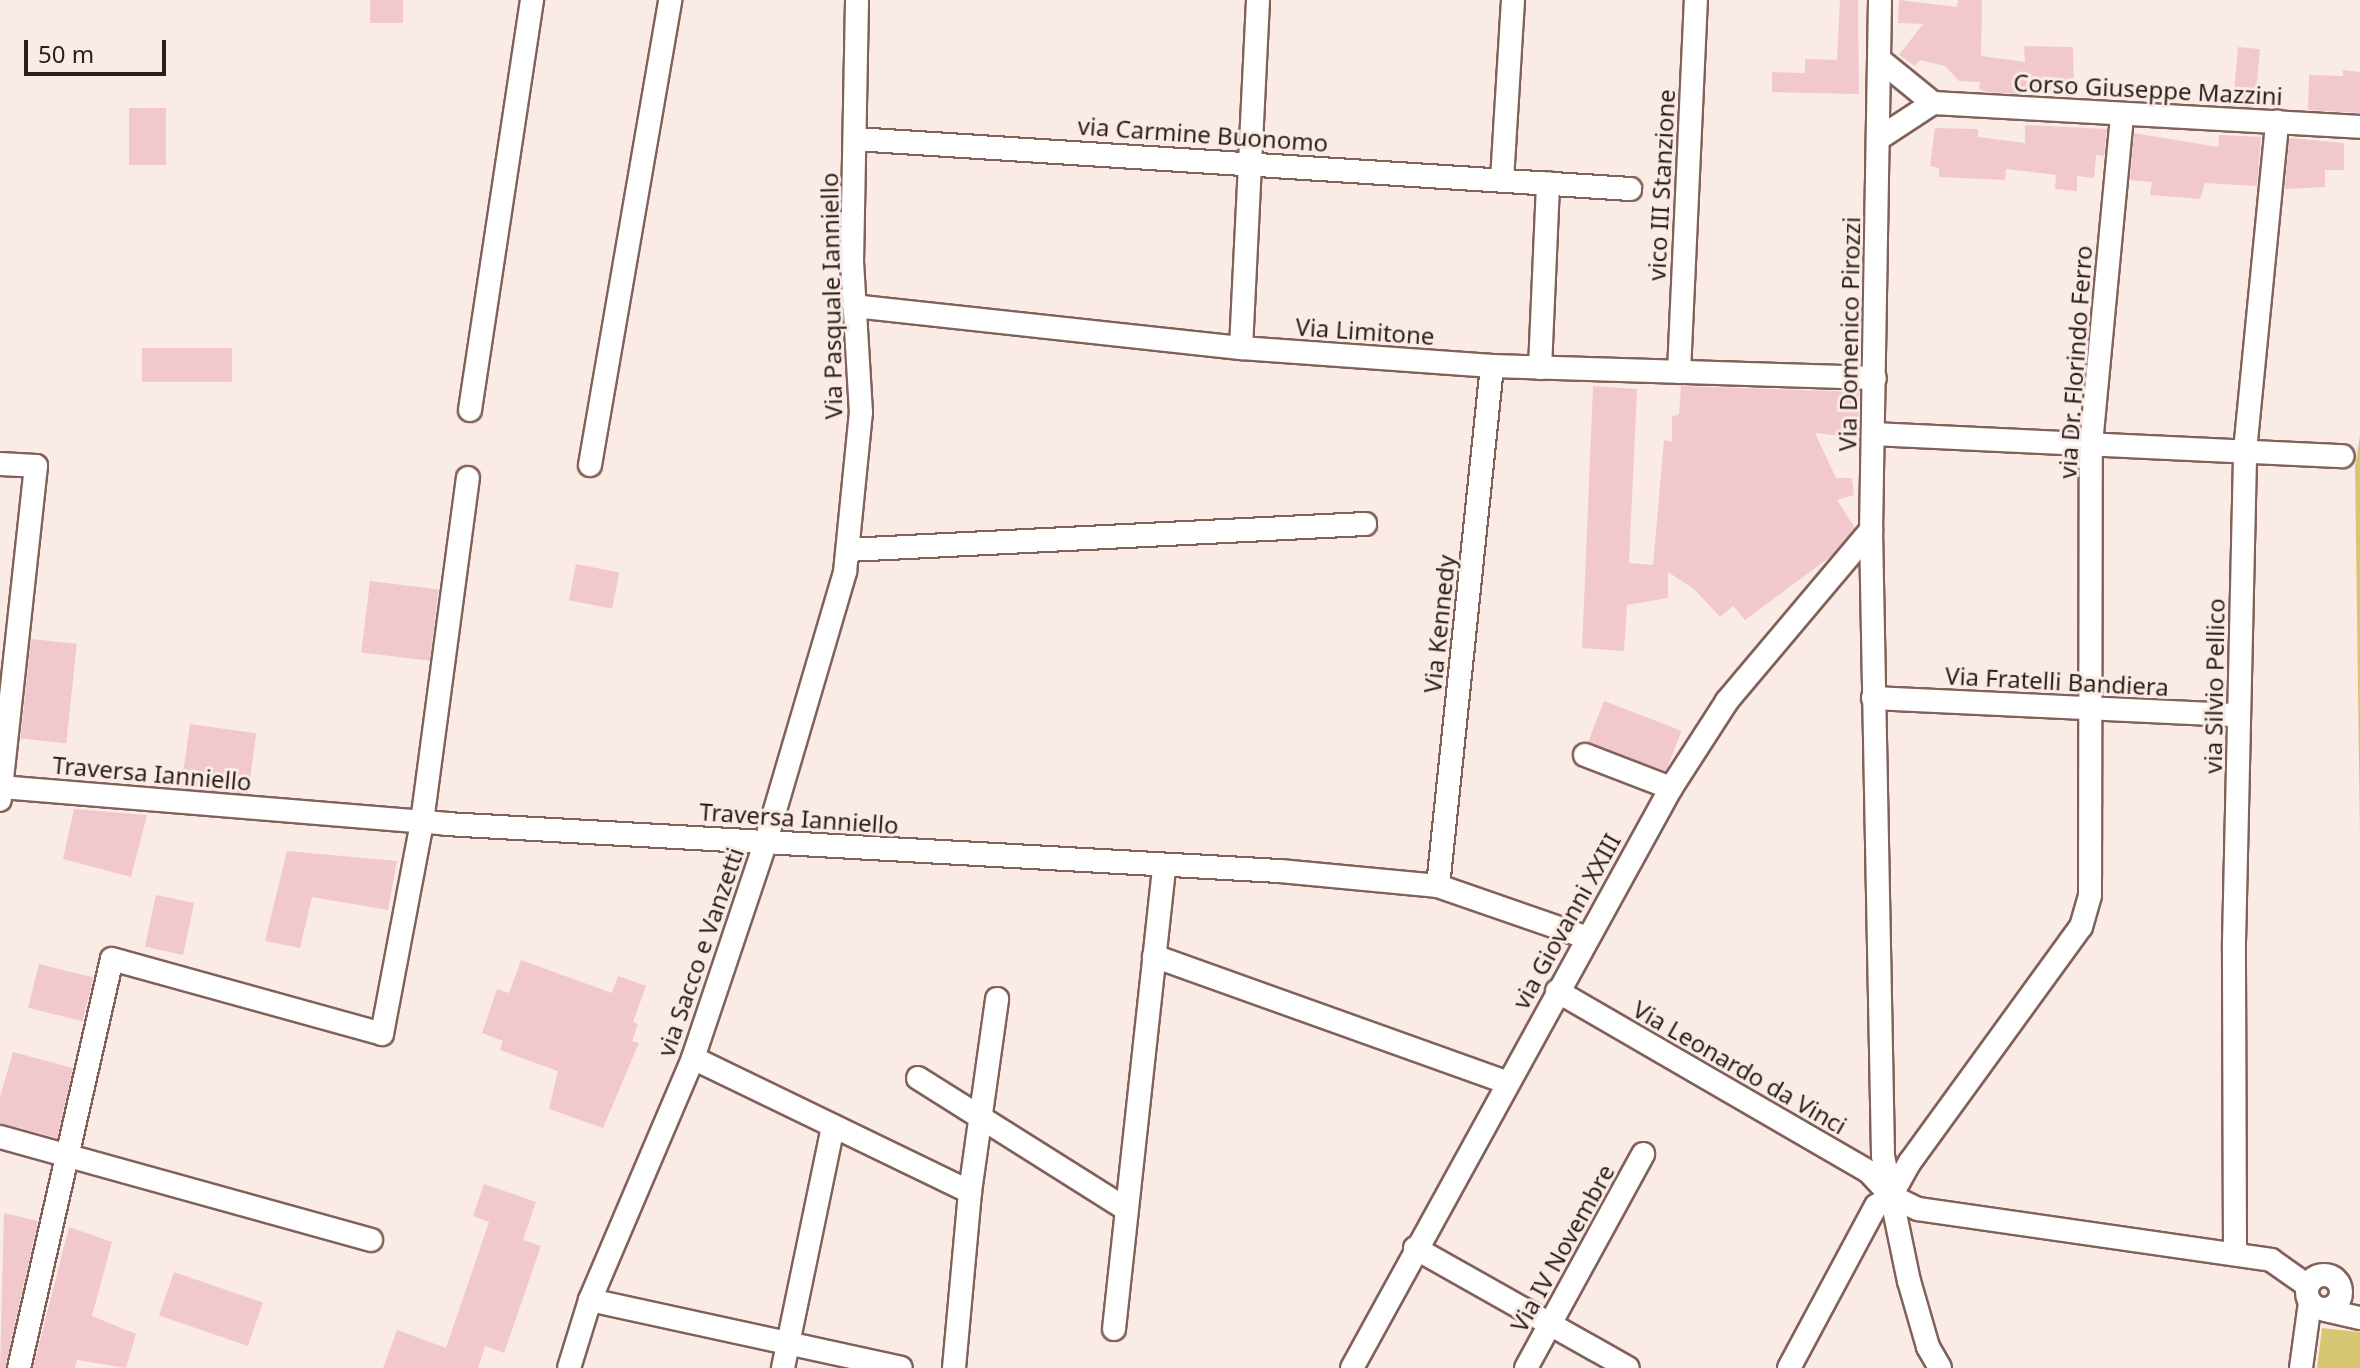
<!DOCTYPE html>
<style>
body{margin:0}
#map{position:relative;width:2360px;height:1368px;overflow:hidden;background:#faebe6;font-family:"Noto Sans",sans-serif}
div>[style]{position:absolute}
.green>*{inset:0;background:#d8c772}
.building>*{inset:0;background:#f2c8cf;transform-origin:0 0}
.roads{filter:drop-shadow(2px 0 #816158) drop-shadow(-2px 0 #816158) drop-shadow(0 2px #816158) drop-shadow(0 -2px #816158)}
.minor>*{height:22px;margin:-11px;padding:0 11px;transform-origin:11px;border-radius:11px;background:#fff}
.minor>.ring{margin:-11px;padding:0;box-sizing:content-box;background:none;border:22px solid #fff;border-radius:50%}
span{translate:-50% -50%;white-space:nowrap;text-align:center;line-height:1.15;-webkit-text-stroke:6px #faebe6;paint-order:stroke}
.street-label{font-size:24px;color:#2b1e1a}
.scale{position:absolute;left:24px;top:40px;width:142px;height:36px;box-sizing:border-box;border:4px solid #2b1e1a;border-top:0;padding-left:10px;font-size:24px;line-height:28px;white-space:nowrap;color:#2b1e1a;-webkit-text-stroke:6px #faebe6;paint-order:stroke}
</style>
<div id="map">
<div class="green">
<i style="clip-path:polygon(2360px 436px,2360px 836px,2355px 466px)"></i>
<i style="clip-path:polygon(2322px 1328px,2360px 1332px,2360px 1368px,2317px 1368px)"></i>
</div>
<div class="building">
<i style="left:370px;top:0;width:33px;height:23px"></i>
<i style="clip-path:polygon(1840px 0,1858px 0,1859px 94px,1772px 92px,1772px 72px,1805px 73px,1805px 59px,1837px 60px)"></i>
<i style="clip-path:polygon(1899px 0,1957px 7px,1958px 0,1982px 0,1981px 56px,2025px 62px,2024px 46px,2073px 47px,2074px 96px,2038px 89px,2024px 94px,1987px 92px,1979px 89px,1980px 82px,1959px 81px,1945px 66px,1920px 60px,1915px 66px,1899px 55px,1923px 24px,1898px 23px)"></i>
<i style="left:2238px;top:47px;width:22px;height:59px;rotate:5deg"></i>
<i style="clip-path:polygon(2343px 70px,2360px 72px,2360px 113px,2308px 110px,2309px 75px,2343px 76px)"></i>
<i style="left:129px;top:108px;width:37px;height:57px"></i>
<i style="clip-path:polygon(2025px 125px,2107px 129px,2104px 156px,2096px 155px,2094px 178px,2077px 176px,2077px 191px,2055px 189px,2056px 175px,2006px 169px,2005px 180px,1939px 177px,1939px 168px,1930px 166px,1935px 128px,1978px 129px,1978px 137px,2025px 143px)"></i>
<i style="clip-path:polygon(2134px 133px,2218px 147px,2219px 135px,2261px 137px,2257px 186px,2205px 183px,2200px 199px,2150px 195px,2152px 182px,2130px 180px)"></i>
<i style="clip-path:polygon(2289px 138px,2344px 143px,2344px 170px,2325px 170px,2325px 187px,2285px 189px)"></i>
<i style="left:232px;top:348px;width:34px;height:90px;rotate:90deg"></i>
<i style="clip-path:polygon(1593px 386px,1637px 389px,1629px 563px,1653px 565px,1664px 440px,1672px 442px,1672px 417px,1679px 414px,1681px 386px,1859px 392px,1859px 438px,1815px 433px,1836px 478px,1852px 478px,1854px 495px,1837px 500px,1855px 528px,1830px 557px,1745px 620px,1733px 606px,1720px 617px,1694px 589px,1668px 572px,1668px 598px,1627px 605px,1624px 651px,1582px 648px)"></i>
<i style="left:576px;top:564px;width:44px;height:37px;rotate:11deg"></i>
<i style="left:370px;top:581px;width:69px;height:72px;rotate:7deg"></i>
<i style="left:31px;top:639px;width:46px;height:100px;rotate:6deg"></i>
<i style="left:1604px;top:701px;width:83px;height:44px;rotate:21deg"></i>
<i style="left:190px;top:724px;width:67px;height:65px;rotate:8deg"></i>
<i style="clip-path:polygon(74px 809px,147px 815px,131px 877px,63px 859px)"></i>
<i style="clip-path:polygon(287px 851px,397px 861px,388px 910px,312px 897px,300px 948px,265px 941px)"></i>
<i style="left:156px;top:895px;width:39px;height:53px;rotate:12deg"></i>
<i style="clip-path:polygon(521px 960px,612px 993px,618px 976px,646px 986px,633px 1022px,638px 1024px,632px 1041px,639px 1043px,603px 1128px,549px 1109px,558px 1071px,500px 1050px,503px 1041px,482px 1033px,497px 989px,509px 993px)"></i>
<i style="left:39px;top:964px;width:56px;height:45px;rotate:14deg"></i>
<i style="clip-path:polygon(13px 1052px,73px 1068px,57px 1138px,0 1123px,0 1097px)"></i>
<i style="clip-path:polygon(484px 1184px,536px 1202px,523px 1240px,541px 1246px,504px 1353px,485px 1346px,478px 1368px,383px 1368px,397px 1330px,446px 1348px,489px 1222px,473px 1216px)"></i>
<i style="clip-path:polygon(4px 1213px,38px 1221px,5px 1368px,0 1368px)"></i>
<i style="clip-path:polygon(69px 1227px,112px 1242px,92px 1316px,136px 1334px,126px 1368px,77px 1360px,75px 1368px,33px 1368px)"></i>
<i style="left:174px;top:1272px;width:94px;height:46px;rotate:19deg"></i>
</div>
<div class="roads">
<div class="minor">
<i style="left:1880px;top:0;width:530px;rotate:90.97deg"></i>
<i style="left:1871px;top:530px;width:626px;rotate:88.9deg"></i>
<i style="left:1883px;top:1156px;width:128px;rotate:78.3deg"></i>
<i style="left:1909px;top:1281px;width:69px;rotate:73.9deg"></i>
<i style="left:1928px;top:1347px;width:24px;rotate:60deg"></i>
<i style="left:1880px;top:60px;width:68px;rotate:39.1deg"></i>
<i style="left:1933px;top:103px;width:428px;rotate:3.2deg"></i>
<i style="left:855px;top:139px;width:777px;rotate:3.69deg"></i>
<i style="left:1878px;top:139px;width:66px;rotate:-33.2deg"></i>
<i style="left:1502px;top:180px;width:180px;rotate:-86.5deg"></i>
<i style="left:854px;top:306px;width:389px;rotate:6.2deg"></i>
<i style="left:1241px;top:348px;width:252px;rotate:4.1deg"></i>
<i style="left:1492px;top:366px;width:383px;rotate:1.8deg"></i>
<i style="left:1241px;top:348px;width:348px;rotate:-87.2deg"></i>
<i style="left:1540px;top:368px;width:185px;rotate:-87.5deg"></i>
<i style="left:1679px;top:372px;width:372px;rotate:-87.4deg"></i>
<i style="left:470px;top:410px;width:415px;rotate:-81.4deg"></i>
<i style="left:1873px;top:434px;width:470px;rotate:2.7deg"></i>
<i style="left:0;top:464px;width:36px;rotate:3deg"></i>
<i style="left:36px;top:466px;width:336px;rotate:96.2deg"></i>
<i style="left:590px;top:465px;width:472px;rotate:-80.2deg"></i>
<i style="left:848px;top:550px;width:518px;rotate:-2.88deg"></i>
<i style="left:1873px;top:698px;width:366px;rotate:2.7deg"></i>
<i style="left:1585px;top:755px;width:92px;rotate:21deg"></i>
<i style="left:0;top:787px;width:448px;rotate:4.7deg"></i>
<i style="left:446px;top:824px;width:835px;rotate:3.23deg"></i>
<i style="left:1280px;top:871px;width:159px;rotate:5.4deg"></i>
<i style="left:1438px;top:886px;width:156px;rotate:19.1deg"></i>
<i style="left:1438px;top:886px;width:523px;rotate:-84.07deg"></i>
<i style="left:1154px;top:956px;width:374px;rotate:19.7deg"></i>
<i style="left:1557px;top:991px;width:361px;rotate:30.1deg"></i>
<i style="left:1869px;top:1172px;width:33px;rotate:47deg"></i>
<i style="left:1891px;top:1196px;width:30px;rotate:26deg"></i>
<i style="left:1918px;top:1209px;width:357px;rotate:8.2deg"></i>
<i style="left:2271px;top:1260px;width:45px;rotate:35.1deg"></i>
<i style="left:693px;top:1058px;width:308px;rotate:25.8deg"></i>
<i style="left:918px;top:1078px;width:246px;rotate:32.2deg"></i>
<i style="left:0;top:1137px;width:385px;rotate:15.5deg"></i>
<i style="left:1415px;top:1248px;width:244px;rotate:29.4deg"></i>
<i style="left:2235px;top:1253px;width:311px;rotate:-90.2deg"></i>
<i style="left:2234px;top:942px;width:491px;rotate:-88.7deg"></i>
<i style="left:2245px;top:451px;width:331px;rotate:-84.4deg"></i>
<i class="ring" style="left:2307px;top:1275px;width:12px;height:12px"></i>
<i style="left:590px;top:1300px;width:318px;rotate:12.3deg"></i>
<i style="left:2325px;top:1310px;width:36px;rotate:13deg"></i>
<i style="left:1114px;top:1329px;width:466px;rotate:-83.8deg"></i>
<i style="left:19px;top:1368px;width:419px;rotate:-77.2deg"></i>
<i style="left:112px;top:959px;width:280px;rotate:15.5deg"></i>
<i style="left:382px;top:1034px;width:216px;rotate:-79.3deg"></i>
<i style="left:422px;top:822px;width:347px;rotate:-82.4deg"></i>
<i style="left:569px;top:1368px;width:71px;rotate:-72.8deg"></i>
<i style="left:590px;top:1300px;width:263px;rotate:-66.9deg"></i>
<i style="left:693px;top:1058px;width:226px;rotate:-71.4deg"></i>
<i style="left:765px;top:844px;width:284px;rotate:-73.6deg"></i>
<i style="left:845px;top:572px;width:160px;rotate:-84.3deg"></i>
<i style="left:861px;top:413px;width:151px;rotate:-93.4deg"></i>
<i style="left:852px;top:262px;width:262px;rotate:-88.9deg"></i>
<i style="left:783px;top:1368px;width:247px;rotate:-78.3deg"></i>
<i style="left:954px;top:1368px;width:177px;rotate:-84.8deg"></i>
<i style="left:970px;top:1192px;width:195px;rotate:-82deg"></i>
<i style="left:1352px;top:1368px;width:662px;rotate:-61.19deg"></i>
<i style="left:1671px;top:788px;width:103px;rotate:-57.2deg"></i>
<i style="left:1727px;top:701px;width:224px;rotate:-49.9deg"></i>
<i style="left:1526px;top:1368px;width:244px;rotate:-61.3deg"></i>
<i style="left:1789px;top:1368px;width:184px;rotate:-61.8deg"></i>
<i style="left:1876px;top:1206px;width:18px;rotate:-34deg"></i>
<i style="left:1891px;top:1196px;width:39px;rotate:-61deg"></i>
<i style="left:1910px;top:1162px;width:291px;rotate:-54deg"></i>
<i style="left:2081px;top:927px;width:33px;rotate:-74deg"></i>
<i style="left:2090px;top:895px;width:451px;rotate:-89.9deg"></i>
<i style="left:2091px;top:444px;width:331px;rotate:-84.6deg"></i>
<i style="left:2301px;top:1368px;width:67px;rotate:-82.2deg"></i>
</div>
</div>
<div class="street-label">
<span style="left:2148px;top:89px;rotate:3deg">Corso Giuseppe Mazzini</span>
<span style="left:1203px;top:134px;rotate:4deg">via Carmine Buonomo</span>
<span style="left:1661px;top:185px;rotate:-87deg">vico III Stanzione</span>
<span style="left:831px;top:296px;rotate:-91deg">Via Pasquale Ianniello</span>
<span style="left:1365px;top:331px;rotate:4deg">Via Limitone</span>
<span style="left:1849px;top:334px;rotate:-89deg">Via Domenico Pirozzi</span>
<span style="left:2075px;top:362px;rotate:-86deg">via Dr. Florindo Ferro</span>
<span style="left:1439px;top:624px;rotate:-84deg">Via Kennedy</span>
<span style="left:2057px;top:681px;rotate:3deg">Via Fratelli Bandiera</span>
<span style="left:2214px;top:686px;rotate:-89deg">via Silvio Pellico</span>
<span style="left:152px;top:773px;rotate:5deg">Traversa Ianniello</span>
<span style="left:799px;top:818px;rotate:4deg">Traversa Ianniello</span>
<span style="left:1566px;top:921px;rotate:-61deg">via Giovanni XXIII</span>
<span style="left:700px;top:952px;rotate:-71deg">via Sacco e Vanzetti</span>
<span style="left:1740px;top:1067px;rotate:30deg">Via Leonardo da Vinci</span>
<span style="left:1562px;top:1248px;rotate:-61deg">Via IV Novembre</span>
</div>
<div class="scale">50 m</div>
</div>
